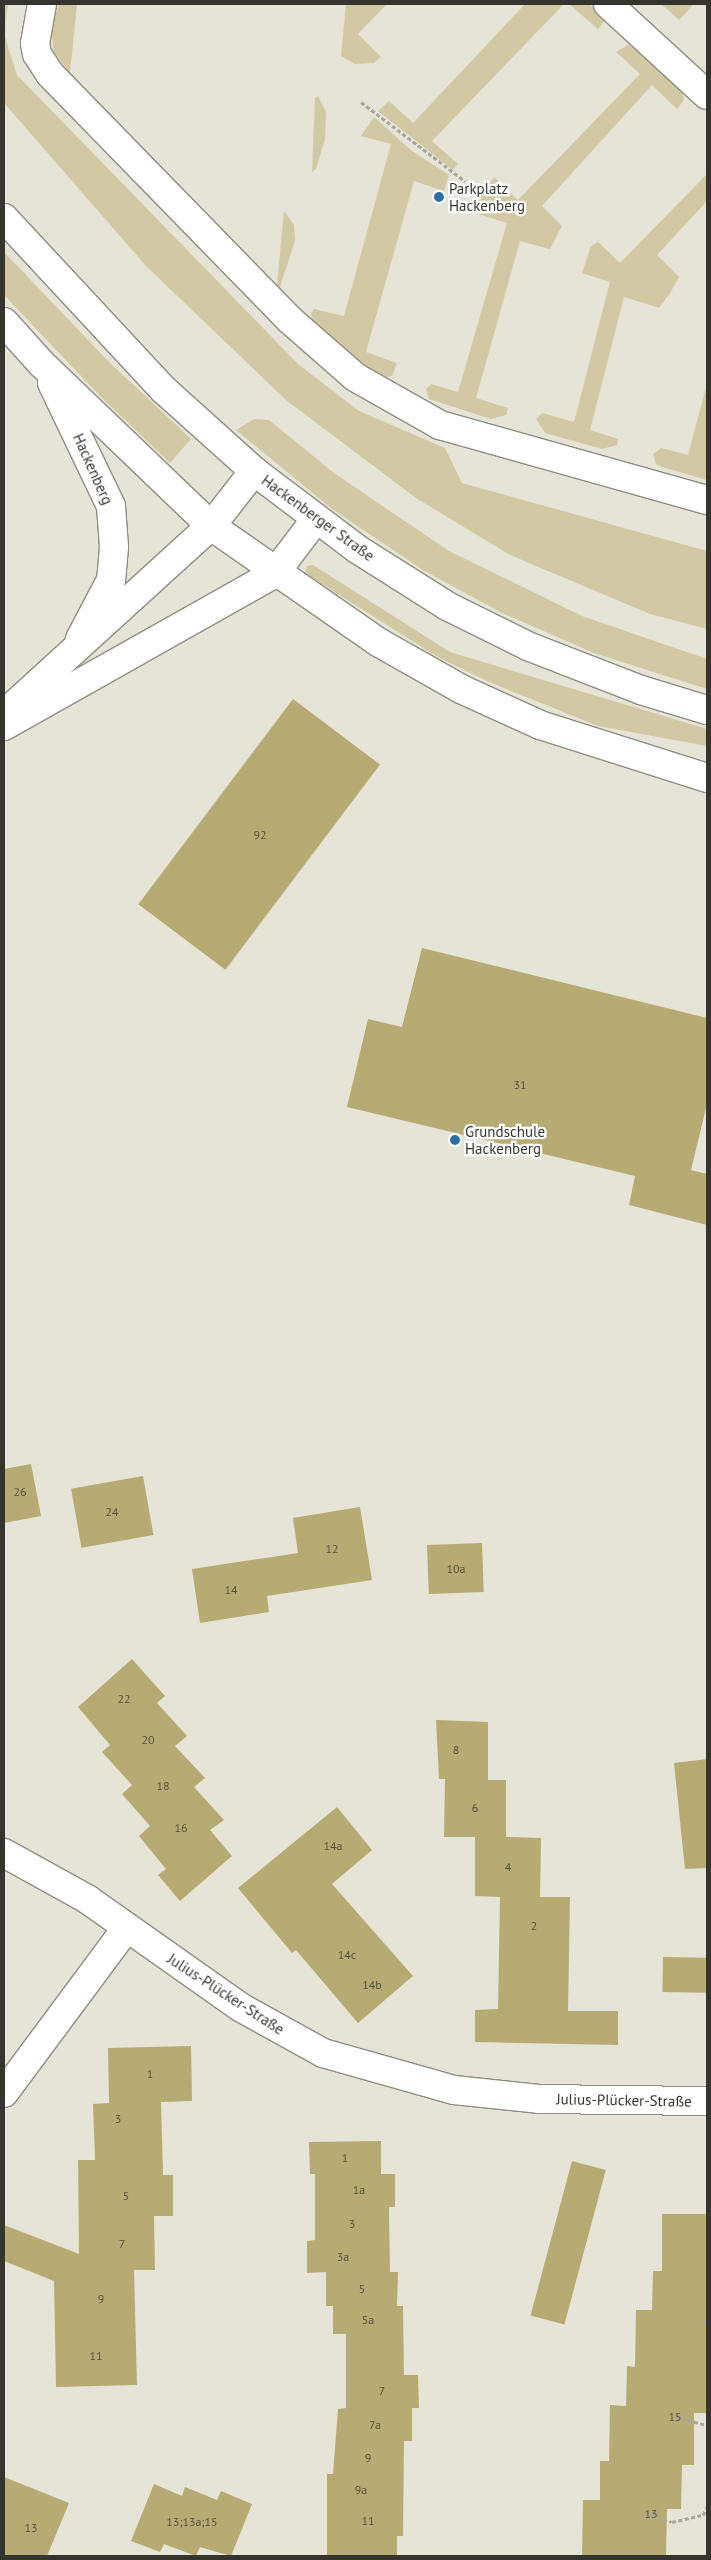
<!DOCTYPE html>
<meta charset="utf-8">
<style>
body{margin:0}
#map{position:relative;width:711px;height:2560px;overflow:hidden;background:#e6e3d7;font-family:"PT Sans",sans-serif}
div>[style]{position:absolute}
.green>*{inset:0;background:#d2c9a4}
.building>*{inset:0;background:#b7ab74;transform-origin:0 0}
.path>*{height:3px;margin-top:-1.5px;transform-origin:0;background:repeating-linear-gradient(90deg,#aaa89e 0 4px,transparent 0 6.5px)}
.roads{filter:drop-shadow(1px 0 #8f8d81) drop-shadow(-1px 0 #8f8d81) drop-shadow(0 1px #8f8d81) drop-shadow(0 -1px #8f8d81)}
.minor>*{height:28px;margin:-14px;padding:0 14px;transform-origin:14px;border-radius:14px;background:#fff}
.dots>*{width:14px;height:14px;translate:-50% -50%;box-sizing:border-box;border:2px solid #fff;border-radius:50%}
span{translate:-50% -50%;white-space:nowrap;text-align:center;line-height:1.15;-webkit-text-stroke:4.5px #fff;paint-order:stroke}
.number-label{font-size:12px;color:#565240}
.number-label span{-webkit-text-stroke-width:0}
.poi-label{font-size:15px;color:#35342f}
.left{translate:0 -50%;text-align:left}
.street-label{font-size:15px;color:#35342f}
.frame{position:absolute;inset:0;border:5px solid #35342f;pointer-events:none}
</style>
<div id="map">
<div class="green">
<i style="clip-path:polygon(4px 4px,8px 4px,4px 34px,17px 75px,298px 364px,359px 411px,445px 448px,462px 483px,707px 551px,707px 629px,650px 614px,510px 555px,416px 498px,286px 400px,147px 267px,4px 103px)"></i>
<i style="clip-path:polygon(59px 4px,77px 4px,70px 73px,54px 52px,51px 29px)"></i>
<i style="clip-path:polygon(346px 4px,387px 4px,358px 34px,381px 57px,374px 63px,355px 64px,341px 56px)"></i>
<i style="clip-path:polygon(525px 4px,564px 4px,432px 141px,458px 164px,453px 170px,378px 111px,389px 101px,413px 123px)"></i>
<i style="clip-path:polygon(569px 4px,589px 4px,606px 19px,598px 29px)"></i>
<i style="clip-path:polygon(661px 4px,694px 4px,679px 20px)"></i>
<i style="clip-path:polygon(628px 45px,639px 50px,671px 78px,682px 91px,684px 100px,677px 109px,652px 85px,542px 206px,562px 226px,550px 249px,520px 241px,476px 398px,508px 408px,506px 415px,491px 419px,429px 399px,426px 389px,431px 384px,458px 392px,507px 223px,475px 213px,480px 196px,494px 177px,518px 200px,640px 74px,616px 52px)"></i>
<i style="clip-path:polygon(318px 96px,326px 112px,325px 139px,316px 169px,312px 172px,315px 98px)"></i>
<i style="clip-path:polygon(374px 117px,412px 151px,449px 175px,444px 191px,414px 181px,366px 352px,397px 363px,392px 376px,386px 377px,365px 369px,313px 322px,311px 313px,314px 309px,344px 316px,391px 144px,361px 136px)"></i>
<i style="clip-path:polygon(707px 174px,707px 201px,657px 255px,679px 277px,670px 293px,659px 308px,624px 297px,590px 430px,618px 439px,617px 445px,602px 449px,545px 433px,536px 419px,542px 413px,574px 422px,610px 282px,582px 273px,591px 246px,598px 242px,620px 263px)"></i>
<i style="clip-path:polygon(284px 211px,294px 225px,295px 241px,280px 287px,277px 285px)"></i>
<i style="clip-path:polygon(4px 252px,108px 361px,191px 439px,170px 463px,100px 396px,4px 295px)"></i>
<i style="clip-path:polygon(707px 384px,707px 480px,662px 467px,656px 464px,653px 454px,661px 448px,688px 455px)"></i>
<i style="clip-path:polygon(254px 419px,269px 420px,334px 473px,449px 551px,582px 616px,707px 659px,707px 689px,594px 653px,502px 613px,423px 570px,332px 509px,236px 430px)"></i>
<i style="clip-path:polygon(313px 565px,450px 652px,707px 729px,707px 746px,598px 726px,489px 682px,436px 656px,311px 577px,305px 572px,307px 566px)"></i>
</div>
<div class="building">
<i style="left:293px;top:699px;width:109px;height:257px;rotate:37deg"></i>
<i style="clip-path:polygon(422px 948px,707px 1018px,707px 1104px,691px 1170px,707px 1174px,707px 1225px,629px 1205px,635px 1176px,347px 1107px,368px 1019px,402px 1027px)"></i>
<i style="clip-path:polygon(31px 1464px,41px 1516px,4px 1523px,4px 1469px)"></i>
<i style="left:143px;top:1476px;width:60px;height:73px;rotate:80deg"></i>
<i style="clip-path:polygon(360px 1507px,372px 1580px,267px 1596px,269px 1612px,200px 1623px,192px 1569px,298px 1553px,293px 1518px)"></i>
<i style="left:482px;top:1543px;width:49px;height:55px;rotate:88deg"></i>
<i style="clip-path:polygon(132px 1659px,165px 1696px,157px 1703px,187px 1736px,175px 1746px,205px 1778px,194px 1787px,224px 1820px,210px 1830px,232px 1856px,180px 1901px,158px 1875px,166px 1869px,139px 1836px,150px 1826px,122px 1794px,132px 1785px,102px 1752px,110px 1745px,78px 1707px)"></i>
<i style="clip-path:polygon(436px 1720px,488px 1722px,488px 1780px,506px 1780px,506px 1837px,541px 1838px,540px 1897px,570px 1897px,568px 2011px,618px 2011px,618px 2045px,475px 2042px,475px 2010px,498px 2009px,500px 1897px,475px 1896px,475px 1837px,444px 1837px,445px 1779px,439px 1779px)"></i>
<i style="clip-path:polygon(707px 1759px,707px 1868px,685px 1869px,674px 1763px)"></i>
<i style="clip-path:polygon(337px 1807px,372px 1850px,332px 1884px,413px 1976px,358px 2023px,296px 1950px,292px 1953px,238px 1888px)"></i>
<i style="left:663px;top:1957px;width:44px;height:35px;rotate:1deg"></i>
<i style="clip-path:polygon(191px 2046px,192px 2101px,161px 2102px,163px 2175px,173px 2175px,173px 2216px,154px 2216px,155px 2270px,134px 2270px,137px 2385px,56px 2387px,54px 2281px,4px 2261px,4px 2225px,79px 2254px,78px 2160px,95px 2160px,93px 2104px,109px 2103px,108px 2048px)"></i>
<i style="clip-path:polygon(381px 2141px,381px 2174px,395px 2174px,395px 2207px,389px 2207px,390px 2272px,398px 2272px,397px 2306px,403px 2306px,404px 2375px,418px 2375px,419px 2408px,412px 2408px,412px 2441px,404px 2441px,403px 2536px,397px 2536px,397px 2556px,327px 2556px,327px 2474px,333px 2474px,338px 2409px,346px 2408px,346px 2334px,333px 2334px,333px 2306px,326px 2306px,326px 2272px,307px 2273px,307px 2241px,315px 2240px,315px 2174px,310px 2174px,309px 2142px)"></i>
<i style="left:572px;top:2161px;width:35px;height:160px;rotate:15deg"></i>
<i style="clip-path:polygon(662px 2214px,707px 2214px,707px 2413px,694px 2413px,694px 2465px,682px 2465px,681px 2509px,667px 2509px,666px 2556px,582px 2556px,583px 2500px,600px 2500px,600px 2461px,609px 2461px,610px 2405px,626px 2406px,627px 2366px,635px 2367px,636px 2310px,652px 2310px,653px 2271px,662px 2271px)"></i>
<i style="clip-path:polygon(4px 2477px,69px 2503px,47px 2556px,4px 2556px)"></i>
<i style="clip-path:polygon(154px 2484px,182px 2496px,185px 2487px,217px 2500px,221px 2491px,252px 2504px,231px 2556px,200px 2547px,196px 2556px,164px 2544px,160px 2552px,131px 2541px)"></i>
</div>
<div class="path">
<i style="left:361px;top:102px;width:131px;rotate:37.2deg"></i>
<i style="left:703px;top:2320px;width:4px;rotate:27deg"></i>
<i style="left:675px;top:2417px;width:33px;rotate:14deg"></i>
<i style="left:651px;top:2514px;width:22px;rotate:21deg"></i>
<i style="left:672px;top:2522px;width:32px;rotate:-13deg"></i>
<i style="left:703px;top:2515px;width:9px;rotate:-63deg"></i>
</div>
<div class="roads">
<div class="minor">
<i style="left:42px;top:4px;width:40px;rotate:100deg"></i>
<i style="left:35px;top:43px;width:11px;rotate:80deg"></i>
<i style="left:37px;top:54px;width:24px;rotate:57deg"></i>
<i style="left:50px;top:74px;width:344px;rotate:45.7deg"></i>
<i style="left:290px;top:320px;width:86px;rotate:41.2deg"></i>
<i style="left:355px;top:377px;width:98px;rotate:29.5deg"></i>
<i style="left:440px;top:425px;width:277px;rotate:15.7deg"></i>
<i style="left:608px;top:4px;width:134px;rotate:42.6deg"></i>
<i style="left:4px;top:218px;width:235px;rotate:47.1deg"></i>
<i style="left:164px;top:390px;width:121px;rotate:42deg"></i>
<i style="left:254px;top:471px;width:129px;rotate:37.1deg"></i>
<i style="left:357px;top:549px;width:107px;rotate:32.3deg"></i>
<i style="left:447px;top:606px;width:93px;rotate:26.3deg"></i>
<i style="left:530px;top:647px;width:119px;rotate:21.2deg"></i>
<i style="left:641px;top:690px;width:69px;rotate:16.9deg"></i>
<i style="left:4px;top:322px;width:57px;rotate:47.9deg"></i>
<i style="left:42px;top:364px;width:234px;rotate:43.8deg"></i>
<i style="left:211px;top:526px;width:203px;rotate:34.8deg"></i>
<i style="left:378px;top:642px;width:95px;rotate:29.5deg"></i>
<i style="left:461px;top:689px;width:87px;rotate:24.5deg"></i>
<i style="left:540px;top:725px;width:175px;rotate:17.6deg"></i>
<i style="left:52px;top:383px;width:136px;rotate:64.4deg"></i>
<i style="left:111px;top:506px;width:41px;rotate:85.8deg"></i>
<i style="left:114px;top:547px;width:33px;rotate:95deg"></i>
<i style="left:111px;top:580px;width:67px;rotate:117.7deg"></i>
<i style="left:14px;top:705px;width:266px;rotate:-42.3deg"></i>
<i style="left:211px;top:526px;width:70px;rotate:-52deg"></i>
<i style="left:4px;top:726px;width:311px;rotate:-29.4deg"></i>
<i style="left:275px;top:573px;width:68px;rotate:-52.8deg"></i>
<i style="left:4px;top:1853px;width:95px;rotate:29deg"></i>
<i style="left:87px;top:1899px;width:187px;rotate:35.2deg"></i>
<i style="left:240px;top:2007px;width:95px;rotate:29deg"></i>
<i style="left:323px;top:2053px;width:136px;rotate:15.8deg"></i>
<i style="left:454px;top:2090px;width:85px;rotate:6deg"></i>
<i style="left:539px;top:2099px;width:168px;rotate:0.7deg"></i>
<i style="left:4px;top:2093px;width:204px;rotate:-53.4deg"></i>
</div>
</div>
<div class="dots">
<i style="left:439px;top:197px;background:#2d6fa5"></i>
<i style="left:455px;top:1140px;background:#2d6fa5"></i>
</div>
<div class="number-label">
<span style="left:260px;top:835px">92</span>
<span style="left:520px;top:1085px">31</span>
<span style="left:20px;top:1492px">26</span>
<span style="left:112px;top:1512px">24</span>
<span style="left:332px;top:1549px">12</span>
<span style="left:456px;top:1569px">10a</span>
<span style="left:231px;top:1590px">14</span>
<span style="left:124px;top:1699px">22</span>
<span style="left:148px;top:1740px">20</span>
<span style="left:456px;top:1750px">8</span>
<span style="left:163px;top:1786px">18</span>
<span style="left:475px;top:1808px">6</span>
<span style="left:181px;top:1828px">16</span>
<span style="left:333px;top:1846px">14a</span>
<span style="left:508px;top:1867px">4</span>
<span style="left:534px;top:1926px">2</span>
<span style="left:347px;top:1955px">14c</span>
<span style="left:372px;top:1985px">14b</span>
<span style="left:150px;top:2074px">1</span>
<span style="left:118px;top:2119px">3</span>
<span style="left:345px;top:2158px">1</span>
<span style="left:359px;top:2190px">1a</span>
<span style="left:126px;top:2196px">5</span>
<span style="left:352px;top:2224px">3</span>
<span style="left:122px;top:2244px">7</span>
<span style="left:343px;top:2257px">3a</span>
<span style="left:362px;top:2289px">5</span>
<span style="left:101px;top:2299px">9</span>
<span style="left:368px;top:2320px">5a</span>
<span style="left:96px;top:2356px">11</span>
<span style="left:382px;top:2391px">7</span>
<span style="left:675px;top:2417px">15</span>
<span style="left:375px;top:2425px">7a</span>
<span style="left:368px;top:2458px">9</span>
<span style="left:361px;top:2490px">9a</span>
<span style="left:651px;top:2514px">13</span>
<span style="left:368px;top:2521px">11</span>
<span style="left:192px;top:2522px">13;13a;15</span>
<span style="left:31px;top:2528px">13</span>
</div>
<div class="poi-label">
<span class="left" style="left:449px;top:197px">Parkplatz<br>Hackenberg</span>
<span class="left" style="left:465px;top:1140px">Grundschule<br>Hackenberg</span>
</div>
<div class="street-label">
<span style="left:93px;top:469px;rotate:66deg">Hackenberg</span>
<span style="left:318px;top:518px;rotate:36deg">Hackenberger Straße</span>
<span style="left:226px;top:1994px;rotate:33deg">Julius-Plücker-Straße</span>
<span style="left:624px;top:2100px;rotate:1deg">Julius-Plücker-Straße</span>
</div>
<div class="frame"></div>
</div>
